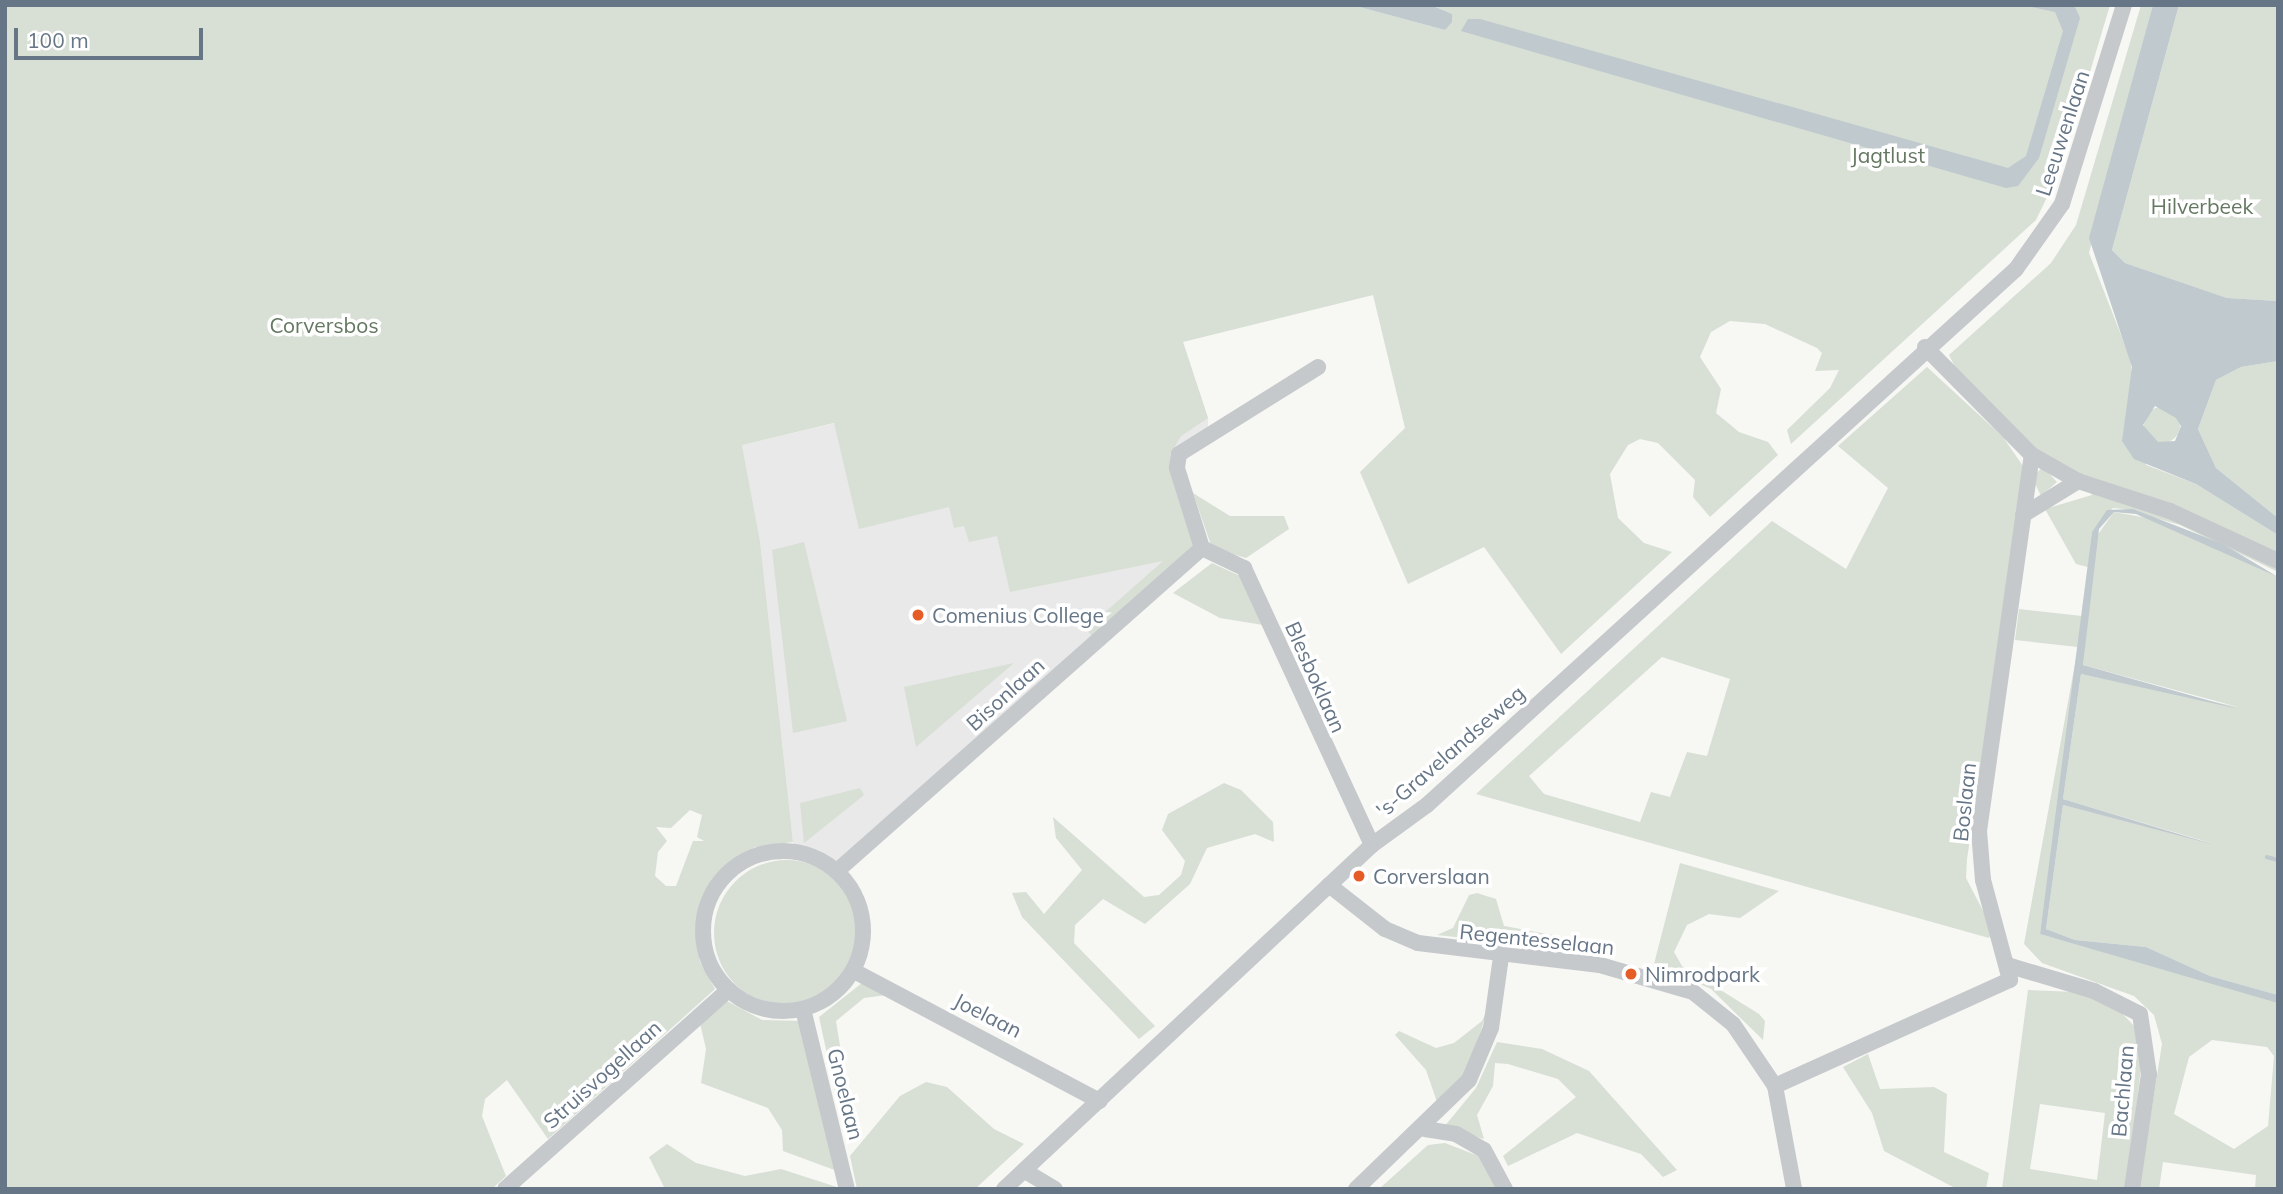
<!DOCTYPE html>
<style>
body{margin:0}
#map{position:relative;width:2283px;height:1194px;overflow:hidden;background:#f7f7f4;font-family:Mulish,sans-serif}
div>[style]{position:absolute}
.built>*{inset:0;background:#e8e9e8}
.green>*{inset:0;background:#d8dfd5}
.round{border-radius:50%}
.water>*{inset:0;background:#bfc9ce}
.stream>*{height:3.5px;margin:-1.75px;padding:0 1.75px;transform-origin:1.75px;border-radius:1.75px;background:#bfc9ce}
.minor>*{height:16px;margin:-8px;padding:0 8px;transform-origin:8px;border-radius:8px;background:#c5c9cc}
.minor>.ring{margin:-8px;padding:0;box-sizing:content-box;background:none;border:16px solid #c5c9cc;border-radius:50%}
.dots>*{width:19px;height:19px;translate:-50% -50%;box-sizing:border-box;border:4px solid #fff;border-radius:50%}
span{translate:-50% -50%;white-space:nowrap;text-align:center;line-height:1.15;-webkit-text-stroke:7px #fff;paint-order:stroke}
.street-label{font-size:21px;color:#667686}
.park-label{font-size:21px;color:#657861}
.poi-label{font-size:21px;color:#667686}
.left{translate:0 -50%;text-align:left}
.frame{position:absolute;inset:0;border:7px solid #667686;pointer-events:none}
.scale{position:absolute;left:14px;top:28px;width:189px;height:32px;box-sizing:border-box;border:4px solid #667686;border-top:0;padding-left:9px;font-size:21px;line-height:24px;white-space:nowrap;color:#667686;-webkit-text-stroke:5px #fff;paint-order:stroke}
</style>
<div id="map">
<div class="built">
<i style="clip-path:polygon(1183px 342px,1208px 418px,1208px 432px,1179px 453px,1202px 548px,837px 871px,794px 851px,760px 541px,742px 445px)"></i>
</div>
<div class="green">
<i style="clip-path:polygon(evenodd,5px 5px,1352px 5px,1445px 30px,1452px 14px,1431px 5px,2110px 5px,2062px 166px,2036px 220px,1791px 444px,1787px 430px,1830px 388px,1839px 370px,1815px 371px,1822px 353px,1817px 348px,1765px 324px,1730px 321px,1711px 332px,1700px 357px,1721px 389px,1716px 413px,1739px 432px,1768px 442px,1778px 455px,1710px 517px,1693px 497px,1695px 480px,1658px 443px,1640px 439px,1628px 445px,1610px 474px,1618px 518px,1644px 543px,1672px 552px,1561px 654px,1484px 547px,1408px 584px,1360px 472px,1405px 428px,1373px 295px,1183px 342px,1208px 418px,1181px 436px,1170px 455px,1194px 548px,1097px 642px,1086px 629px,1163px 561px,1010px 592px,997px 536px,969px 542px,964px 526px,954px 528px,949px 507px,859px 529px,834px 423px,742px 445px,760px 541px,793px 842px,755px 847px,716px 874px,702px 897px,695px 929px,700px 962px,715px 989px,548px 1139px,507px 1080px,485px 1099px,482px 1116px,506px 1176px,492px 1189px,5px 1189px,5px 5px,690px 810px,702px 815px,697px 837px,704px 841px,693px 841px,676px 886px,666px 886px,655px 876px,658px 852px,667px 841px,656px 827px,671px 828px,690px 810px)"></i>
<i style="clip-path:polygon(2141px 5px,2153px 5px,2089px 253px,2130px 358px,2146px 465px,2196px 484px,2278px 535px,2278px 572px,2180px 525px,2124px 509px,2113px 508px,2092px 532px,2088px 567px,2076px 564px,2045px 509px,2092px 495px,2083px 478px,2038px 451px,1959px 375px,1949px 355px,2051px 263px,2076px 225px)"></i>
<i style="clip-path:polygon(2179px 5px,2278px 5px,2278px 301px,2227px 298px,2125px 263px,2112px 250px)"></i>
<i style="clip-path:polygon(2278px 361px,2278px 518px,2216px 468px,2198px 429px,2216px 380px,2241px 367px)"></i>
<i style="clip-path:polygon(evenodd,1927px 367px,2003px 437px,2025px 469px,1967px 859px,1966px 878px,1993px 930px,1989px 938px,1476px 794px,1772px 521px,1846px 569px,1888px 488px,1838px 446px,1927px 367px,1662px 657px,1730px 679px,1707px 756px,1687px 752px,1670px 797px,1651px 792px,1640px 822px,1544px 794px,1529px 776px,1662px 657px)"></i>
<i class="round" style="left:2144px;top:407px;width:36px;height:36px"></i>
<i style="clip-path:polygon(2043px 467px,2057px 482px,2041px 496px,2032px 477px)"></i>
<i style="clip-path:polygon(1193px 493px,1230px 516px,1284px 516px,1289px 529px,1246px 558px,1212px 548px)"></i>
<i style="clip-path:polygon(2114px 512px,2153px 519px,2278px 577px,2278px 995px,2210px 976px,2146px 947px,2075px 940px,2046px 929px,2063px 805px,2214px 844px,2063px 799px,2081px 674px,2238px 707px,2083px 665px,2096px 537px)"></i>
<i style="clip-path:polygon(804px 542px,847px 721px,793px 733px,772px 550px)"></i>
<i style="clip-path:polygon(1212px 563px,1240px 576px,1263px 625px,1220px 618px,1173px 593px)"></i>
<i style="clip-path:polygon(evenodd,2088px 584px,2040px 934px,2278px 1000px,2278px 1189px,2255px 1189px,2256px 1175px,2163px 1162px,2159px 1189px,2139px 1189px,2162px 1044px,2154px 1015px,2134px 996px,2042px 963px,2024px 944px,2078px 647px,2015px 640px,2019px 609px,2082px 616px,2088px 584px,2212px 1040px,2267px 1047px,2274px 1056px,2268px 1126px,2234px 1149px,2174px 1114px,2189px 1057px,2212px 1040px)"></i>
<i style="clip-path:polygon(1014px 663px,916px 747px,904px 687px)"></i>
<i style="clip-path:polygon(1224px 783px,1241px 790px,1273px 822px,1274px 842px,1255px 834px,1207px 848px,1190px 884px,1145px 924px,1103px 899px,1075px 925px,1074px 943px,1155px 1026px,1139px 1039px,1022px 917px,1012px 893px,1026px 892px,1044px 914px,1082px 870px,1056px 838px,1053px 817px,1144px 897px,1159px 895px,1181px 875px,1185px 861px,1162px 830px,1168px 814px)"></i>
<i style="clip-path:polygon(860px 788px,864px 795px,804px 843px,800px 803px)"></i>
<i class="round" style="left:714px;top:860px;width:146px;height:146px"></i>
<i style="clip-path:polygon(1680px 863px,1779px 891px,1740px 918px,1709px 914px,1687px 925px,1674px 952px,1682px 966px,1759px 1014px,1765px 1021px,1763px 1040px,1711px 989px,1654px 964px)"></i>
<i style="clip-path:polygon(1477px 893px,1496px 899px,1504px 926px,1563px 937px,1576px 950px,1437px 935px,1453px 928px,1469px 895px)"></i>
<i style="clip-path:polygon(862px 983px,887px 995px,864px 998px,836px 1021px,845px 1077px,836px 1096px,819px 1017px)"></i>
<i style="clip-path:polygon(evenodd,2028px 990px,2077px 992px,2114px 1005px,2138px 1030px,2143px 1050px,2127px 1189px,2002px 1189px,2028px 990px,2040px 1104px,2105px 1113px,2097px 1180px,2030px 1169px,2040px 1104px)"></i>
<i style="clip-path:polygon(725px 1000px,762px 1020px,806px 1021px,840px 1172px,783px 1151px,782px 1130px,768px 1108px,701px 1083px,706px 1049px,700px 1023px)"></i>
<i style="clip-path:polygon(1489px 1006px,1466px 1075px,1437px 1102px,1426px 1070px,1395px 1035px,1399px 1031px,1436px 1048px,1454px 1043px,1482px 1021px)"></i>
<i style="clip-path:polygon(1497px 1042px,1542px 1049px,1589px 1071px,1677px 1170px,1663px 1177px,1641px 1154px,1577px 1133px,1508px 1166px,1503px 1156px,1576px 1097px,1558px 1079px,1508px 1064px,1495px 1063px,1493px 1086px,1477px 1115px,1484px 1139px,1444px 1127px,1476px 1088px)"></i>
<i style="clip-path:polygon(1868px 1054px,1880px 1089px,1934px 1087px,1947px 1094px,1944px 1152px,1989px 1173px,1986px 1189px,1957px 1189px,1884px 1151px,1872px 1113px,1843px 1067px)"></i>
<i style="clip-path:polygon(926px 1082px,947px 1087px,994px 1129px,1024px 1144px,975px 1189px,857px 1189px,850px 1156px,900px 1096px)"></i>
<i style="clip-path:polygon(1445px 1143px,1481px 1157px,1498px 1189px,1379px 1189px,1428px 1145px)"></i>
<i style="clip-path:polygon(667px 1144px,696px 1163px,745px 1176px,781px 1169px,843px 1189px,665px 1189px,649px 1157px)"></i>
</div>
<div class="water">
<i style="clip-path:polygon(1352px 5px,1431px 5px,1452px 14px,1452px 22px,1445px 30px)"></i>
<i style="clip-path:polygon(2023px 5px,2074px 5px,2080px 18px,2039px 158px,2018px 186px,2006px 188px,1461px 31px,1468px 19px,1480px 19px,2008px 168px,2026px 156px,2063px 31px,2055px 12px)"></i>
<i style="clip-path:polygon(evenodd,2153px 5px,2179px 5px,2112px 250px,2125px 263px,2227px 298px,2278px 301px,2278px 361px,2241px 367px,2216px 380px,2198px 429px,2216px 468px,2278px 518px,2278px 535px,2196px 484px,2134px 459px,2122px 441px,2132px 367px,2089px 238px,2153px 5px,2155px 406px,2176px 418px,2181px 426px,2175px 441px,2158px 442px,2143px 425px,2155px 406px)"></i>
<i style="clip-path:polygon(2133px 509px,2223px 544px,2278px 577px,2136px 514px,2114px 512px,2099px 529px,2083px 665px,2239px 709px,2081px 674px,2063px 799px,2215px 845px,2063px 805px,2046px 929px,2075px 940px,2146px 947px,2210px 976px,2278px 995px,2278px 1003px,2040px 934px,2092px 532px,2107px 510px)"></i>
</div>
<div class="stream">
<i style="left:2267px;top:857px;width:11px;rotate:15deg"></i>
</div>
<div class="minor">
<i style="left:1925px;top:347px;width:152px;rotate:45.3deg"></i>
<i style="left:2032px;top:455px;width:53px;rotate:29.5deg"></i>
<i style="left:2078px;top:481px;width:97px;rotate:18.1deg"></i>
<i style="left:2170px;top:511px;width:119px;rotate:24.8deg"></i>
<i style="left:2023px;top:515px;width:65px;rotate:-31.7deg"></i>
<i style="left:1202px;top:548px;width:47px;rotate:25.5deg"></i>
<i style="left:1244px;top:568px;width:305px;rotate:65.2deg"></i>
<i style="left:1202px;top:548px;width:84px;rotate:-107.4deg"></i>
<i style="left:1177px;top:468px;width:14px;rotate:-82deg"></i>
<i style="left:1179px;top:454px;width:164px;rotate:-32deg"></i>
<i class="ring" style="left:703px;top:851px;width:144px;height:144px"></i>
<i style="left:837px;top:871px;width:487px;rotate:-41.5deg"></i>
<i style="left:1329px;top:885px;width:71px;rotate:38.2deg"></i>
<i style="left:1385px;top:929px;width:36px;rotate:23deg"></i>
<i style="left:1418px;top:943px;width:183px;rotate:6.9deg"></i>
<i style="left:1600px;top:965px;width:97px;rotate:16.2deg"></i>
<i style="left:1693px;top:992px;width:51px;rotate:38.7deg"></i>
<i style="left:1733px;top:1024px;width:75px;rotate:55.9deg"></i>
<i style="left:1775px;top:1086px;width:105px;rotate:79.5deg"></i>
<i style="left:2007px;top:965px;width:91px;rotate:16.6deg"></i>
<i style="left:2094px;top:991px;width:51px;rotate:26.6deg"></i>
<i style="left:2140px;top:1014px;width:61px;rotate:81.5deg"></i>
<i style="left:2149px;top:1074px;width:116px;rotate:98.4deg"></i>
<i style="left:854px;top:971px;width:278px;rotate:27.9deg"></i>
<i style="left:803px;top:1009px;width:185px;rotate:76.3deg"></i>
<i style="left:1775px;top:1086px;width:258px;rotate:-24.3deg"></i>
<i style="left:2010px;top:980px;width:104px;rotate:-105.1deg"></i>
<i style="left:1983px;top:880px;width:49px;rotate:-94.7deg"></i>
<i style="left:1979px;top:831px;width:380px;rotate:-82deg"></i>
<i style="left:1425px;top:1129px;width:31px;rotate:9deg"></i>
<i style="left:1456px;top:1134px;width:32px;rotate:30deg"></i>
<i style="left:1484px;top:1150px;width:44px;rotate:61.7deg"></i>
<i style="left:1025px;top:1171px;width:35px;rotate:31deg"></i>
<i style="left:505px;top:1189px;width:299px;rotate:-41.7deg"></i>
<i style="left:1004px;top:1189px;width:504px;rotate:-43.07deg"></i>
<i style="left:1372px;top:845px;width:68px;rotate:-36deg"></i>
<i style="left:1427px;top:805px;width:796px;rotate:-42.3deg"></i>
<i style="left:2016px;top:269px;width:80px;rotate:-54.7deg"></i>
<i style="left:2062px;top:204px;width:208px;rotate:-72.7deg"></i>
<i style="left:1356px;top:1189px;width:157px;rotate:-44deg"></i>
<i style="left:1469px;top:1080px;width:56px;rotate:-67.1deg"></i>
<i style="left:1491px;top:1028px;width:72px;rotate:-82deg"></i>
</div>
<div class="dots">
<i style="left:918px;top:615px;background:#e65c26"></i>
<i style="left:1359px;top:876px;background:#e65c26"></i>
<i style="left:1631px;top:974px;background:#e65c26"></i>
</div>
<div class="street-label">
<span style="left:2062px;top:133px;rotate:-72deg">Leeuwenlaan</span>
<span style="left:1316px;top:677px;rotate:66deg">Blesboklaan</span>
<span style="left:1005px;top:694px;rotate:-42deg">Bisonlaan</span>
<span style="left:1450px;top:751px;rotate:-41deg">'s-Gravelandseweg</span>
<span style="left:1964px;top:802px;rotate:-84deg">Boslaan</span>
<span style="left:1537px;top:939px;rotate:6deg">Regentesselaan</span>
<span style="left:988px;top:1015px;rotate:27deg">Joelaan</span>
<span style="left:602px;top:1074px;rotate:-42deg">Struisvogellaan</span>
<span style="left:2122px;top:1091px;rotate:-85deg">Bachlaan</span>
<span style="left:846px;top:1094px;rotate:76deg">Gnoelaan</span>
</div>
<div class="park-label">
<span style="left:1888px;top:155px">Jagtlust</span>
<span style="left:2202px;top:206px">Hilverbeek</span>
<span style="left:324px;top:325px">Corversbos</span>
</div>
<div class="poi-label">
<span class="left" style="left:932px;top:615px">Comenius College</span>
<span class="left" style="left:1373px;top:876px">Corverslaan</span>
<span class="left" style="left:1645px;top:974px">Nimrodpark</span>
</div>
<div class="frame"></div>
<div class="scale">100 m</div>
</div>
